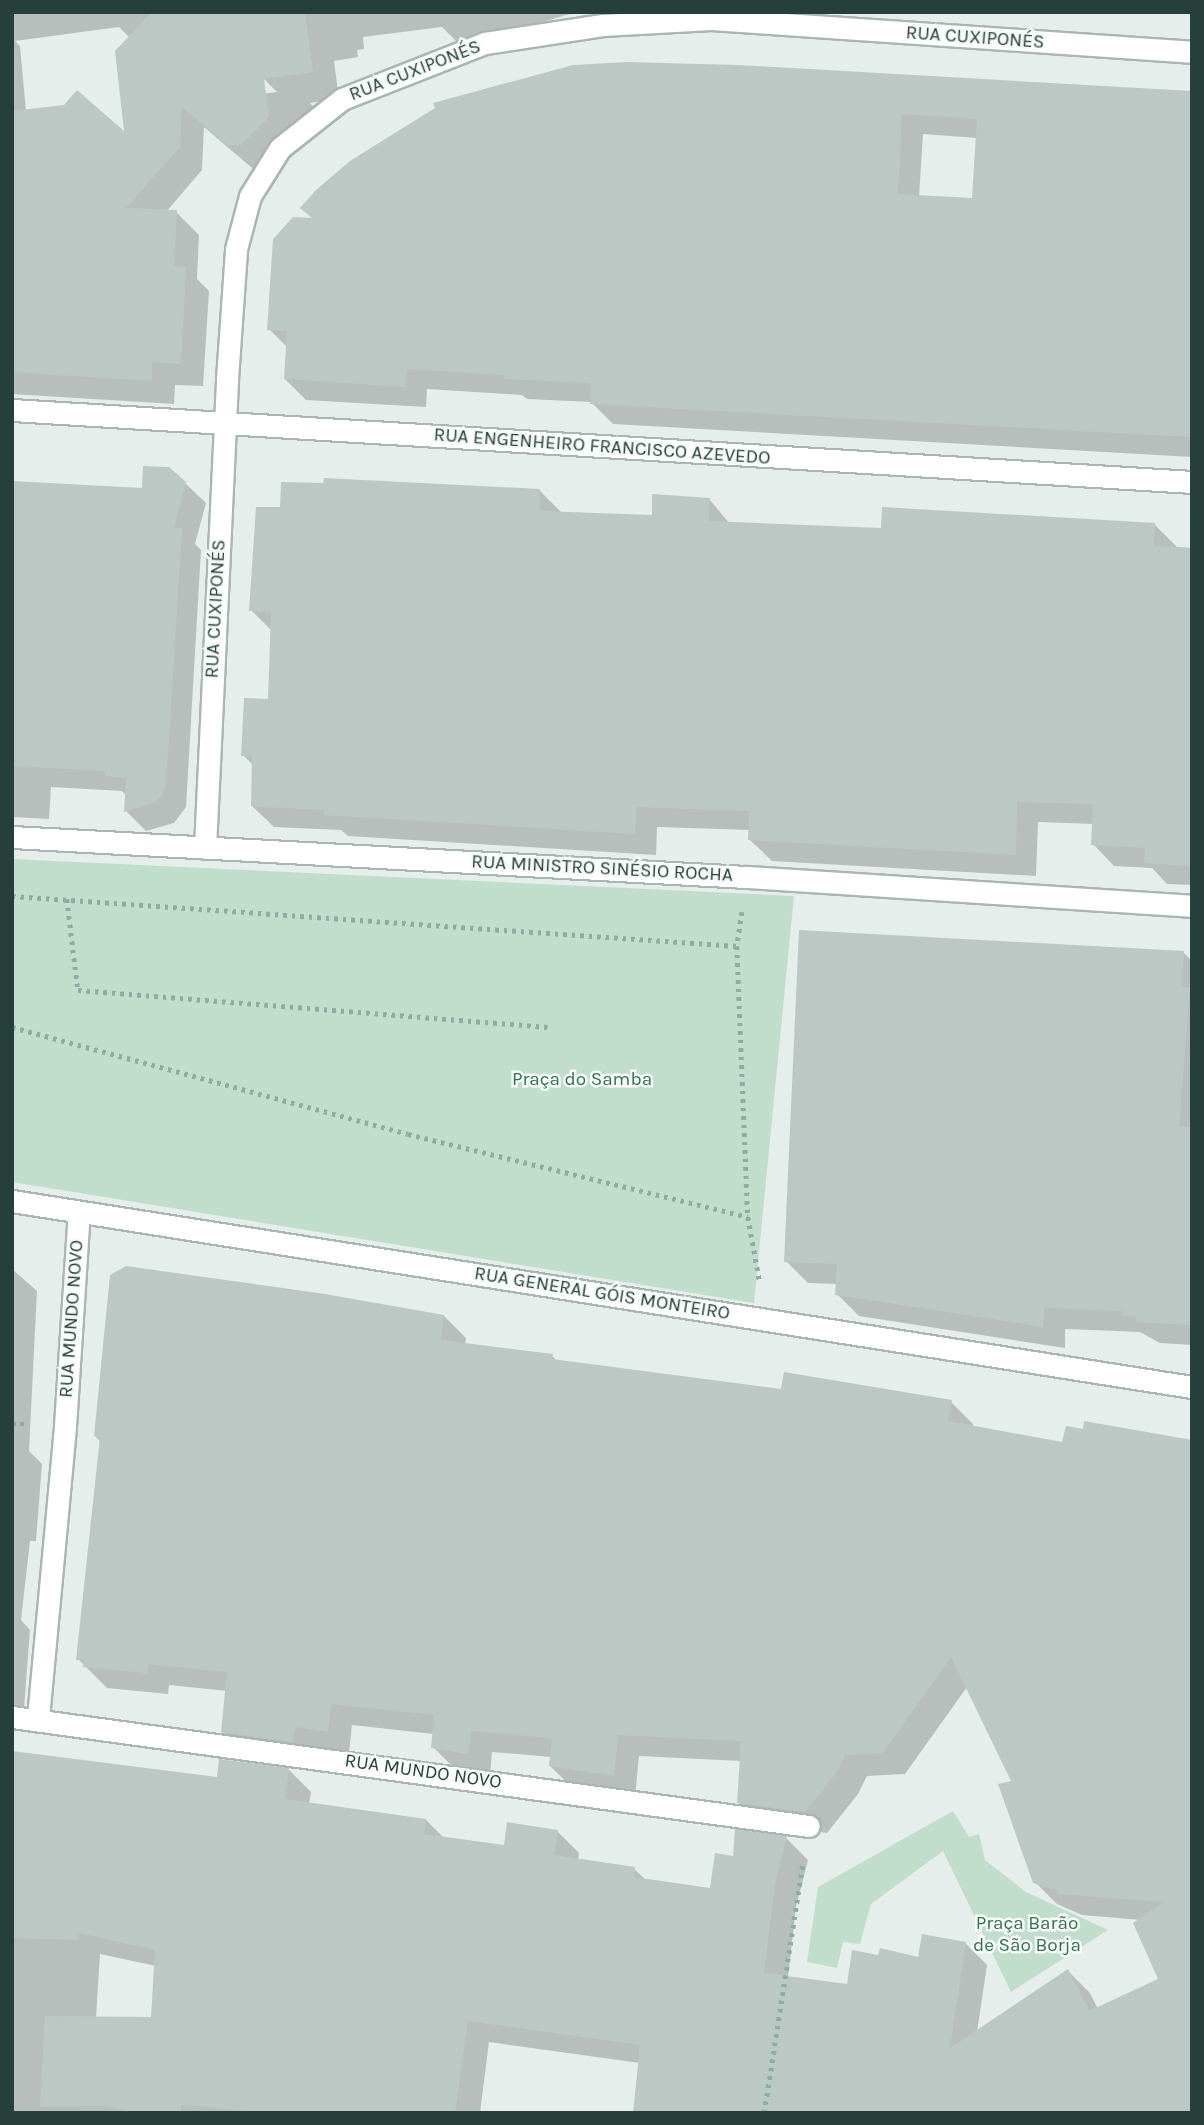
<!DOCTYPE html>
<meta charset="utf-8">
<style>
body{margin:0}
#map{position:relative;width:1204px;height:2125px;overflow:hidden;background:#e6eeeb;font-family:Karla,sans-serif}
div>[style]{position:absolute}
.green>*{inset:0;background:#c1ddcb}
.shadow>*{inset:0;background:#0003}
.building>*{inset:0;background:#bcc8c4}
.path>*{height:4.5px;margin-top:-2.25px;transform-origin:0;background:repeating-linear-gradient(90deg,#8aaea6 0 3.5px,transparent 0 8.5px)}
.roads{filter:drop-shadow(2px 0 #a9b6b2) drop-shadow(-2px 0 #a9b6b2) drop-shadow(0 2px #a9b6b2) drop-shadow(0 -2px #a9b6b2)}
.street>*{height:21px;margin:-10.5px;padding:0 10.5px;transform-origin:10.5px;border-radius:10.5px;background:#fff}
span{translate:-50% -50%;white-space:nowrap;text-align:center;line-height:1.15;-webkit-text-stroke:5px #f7faf9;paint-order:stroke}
.street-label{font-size:19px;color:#263f3a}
.park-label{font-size:19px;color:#347251}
.frame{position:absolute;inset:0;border:14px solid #263f3a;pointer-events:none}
</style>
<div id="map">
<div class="green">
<i style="clip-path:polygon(12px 859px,794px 896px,754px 1303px,12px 1182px)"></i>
<i style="clip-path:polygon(953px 1811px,969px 1837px,979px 1834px,985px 1860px,1026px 1892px,1108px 1930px,1011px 1992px,943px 1851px,871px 1904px,860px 1944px,843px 1942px,837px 1968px,807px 1962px,818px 1887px)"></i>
</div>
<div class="shadow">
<i style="clip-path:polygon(evenodd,12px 12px,202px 12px,214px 100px,277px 92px,263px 78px,255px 12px,586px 12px,566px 15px,462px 47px,442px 27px,363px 37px,364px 49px,357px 50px,358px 57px,334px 61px,339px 99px,310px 103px,319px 112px,264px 168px,252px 168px,204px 127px,202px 170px,166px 212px,176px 212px,199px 235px,197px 279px,209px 291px,203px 386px,175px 385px,174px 404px,12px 394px,12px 12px,119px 27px,130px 38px,126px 135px,65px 106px,26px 111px,20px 46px,15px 41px,119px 27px)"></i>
<i style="clip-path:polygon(evenodd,1192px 94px,1192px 457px,613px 424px,591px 402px,527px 399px,522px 395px,427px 389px,426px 407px,306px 400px,285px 379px,288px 348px,269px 329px,314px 220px,438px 108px,1192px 94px,923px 134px,977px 138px,974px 200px,919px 197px,923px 134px)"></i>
<i style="clip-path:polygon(12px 482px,144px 490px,185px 483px,206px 503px,195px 544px,201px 550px,186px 807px,174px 823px,146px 831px,126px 811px,127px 796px,122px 791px,51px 787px,49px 819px,12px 817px)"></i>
<i style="clip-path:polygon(540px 491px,561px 512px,653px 517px,709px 499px,730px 524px,883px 529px,1154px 524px,1177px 547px,1192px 548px,1192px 885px,1167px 884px,1152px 868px,1114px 866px,1093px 844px,1094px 824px,1038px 822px,1036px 876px,772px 861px,750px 840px,751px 830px,657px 827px,656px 855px,348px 836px,341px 830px,274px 827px,252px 806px,254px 766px,243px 755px,269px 701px,272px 631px,251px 610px,282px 509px)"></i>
<i style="clip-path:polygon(1184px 953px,1192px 961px,1192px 1345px,1160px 1343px,1140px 1332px,1065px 1329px,1065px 1348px,859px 1316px,837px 1294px,838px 1284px,808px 1283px,786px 1261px)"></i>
<i style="clip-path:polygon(12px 1269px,37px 1291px,29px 1451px,42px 1464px,36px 1541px,30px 1541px,21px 1620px,30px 1630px,24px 1708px,12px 1708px)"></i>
<i style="clip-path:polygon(evenodd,444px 1316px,466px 1338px,465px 1345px,552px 1356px,558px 1362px,782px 1391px,951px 1402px,973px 1424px,973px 1428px,1064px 1444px,1192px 1442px,1192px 2113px,640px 2063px,489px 2042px,480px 2113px,12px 2113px,12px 1753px,219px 1778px,289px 1770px,311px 1792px,309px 1804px,426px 1820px,444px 1838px,505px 1847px,557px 1831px,579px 1853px,578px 1861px,634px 1869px,646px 1880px,711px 1890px,734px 1858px,786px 1838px,808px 1860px,796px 1907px,788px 1978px,848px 1986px,880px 1957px,920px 1959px,965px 1943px,987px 1965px,977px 2032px,1068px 1971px,1090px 1993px,1098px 2009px,1160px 1979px,1141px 1920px,1082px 1915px,1057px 1904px,1035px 1882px,1014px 1782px,967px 1687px,905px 1774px,867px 1776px,858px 1794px,827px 1833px,760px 1824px,738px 1802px,741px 1761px,639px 1756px,635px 1797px,573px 1788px,550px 1766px,551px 1757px,492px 1752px,490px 1775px,455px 1769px,433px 1747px,434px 1734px,352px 1725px,349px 1753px,317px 1748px,315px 1763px,245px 1754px,223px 1732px,227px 1691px,169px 1685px,168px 1694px,107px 1688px,78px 1659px,101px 1442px,95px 1436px,444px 1316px,100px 1954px,156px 1966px,153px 2019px,96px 2018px,100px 1954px)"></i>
</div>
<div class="building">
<i style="clip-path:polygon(152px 12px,305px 12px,313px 72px,264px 79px,269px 117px,241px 145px,227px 145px,182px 107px,180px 147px,126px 208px,177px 210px,174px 266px,186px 267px,181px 364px,152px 362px,152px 381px,12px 372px,12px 111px,64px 105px,77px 90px,124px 131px,115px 51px)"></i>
<i style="clip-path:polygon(evenodd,627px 62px,738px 65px,1192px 91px,1192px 437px,590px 404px,591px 383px,504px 379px,504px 375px,407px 369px,406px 387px,284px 379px,287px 331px,267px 330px,273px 239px,293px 217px,312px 218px,300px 208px,316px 190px,350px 161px,435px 108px,433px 103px,573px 65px,627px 62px,902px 114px,977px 119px,972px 198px,898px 194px,902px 114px)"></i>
<i style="clip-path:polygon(143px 466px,169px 467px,186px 482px,174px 528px,182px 528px,166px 786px,161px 797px,154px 803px,124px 812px,126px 778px,105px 776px,105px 771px,12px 766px,12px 481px,142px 488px)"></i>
<i style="clip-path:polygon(324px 478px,540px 489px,540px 511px,652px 515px,652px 494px,710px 498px,709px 521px,881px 528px,882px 507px,1155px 523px,1154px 546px,1192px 548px,1192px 866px,1144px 863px,1145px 848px,1091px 845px,1093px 804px,1017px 802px,1016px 855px,748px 840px,749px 811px,636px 807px,635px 834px,324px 815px,325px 810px,251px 806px,252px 756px,241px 756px,244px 698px,268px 699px,271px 612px,249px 611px,256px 507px,280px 507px,281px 482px,323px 483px)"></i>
<i style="clip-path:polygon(799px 930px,1184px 951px,1182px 987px,1190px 987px,1179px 1126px,1192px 1127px,1192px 1325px,1136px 1322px,1136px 1317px,1122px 1316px,1122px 1311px,1044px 1308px,1043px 1327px,876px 1301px,835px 1295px,837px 1264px,784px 1262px)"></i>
<i style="clip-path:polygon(126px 1266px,325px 1294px,444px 1315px,441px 1340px,553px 1354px,552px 1359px,781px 1389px,784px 1372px,952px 1400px,948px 1421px,1062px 1442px,1066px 1426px,1083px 1429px,1084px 1421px,1192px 1440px,1192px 2113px,633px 2113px,640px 2045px,468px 2021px,455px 2113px,270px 2113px,181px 2105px,181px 2113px,133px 2113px,107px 2106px,40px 2107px,45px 2016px,151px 2017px,155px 1950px,79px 1933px,78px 1940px,12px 1938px,12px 1751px,217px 1777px,219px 1759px,289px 1768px,285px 1799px,426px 1819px,424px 1834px,504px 1845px,507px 1822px,558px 1830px,554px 1855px,635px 1867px,634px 1877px,710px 1888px,715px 1853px,733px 1856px,735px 1829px,787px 1836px,775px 1885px,764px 1973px,847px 1984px,852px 1950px,878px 1955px,880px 1948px,918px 1957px,922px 1934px,966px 1942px,950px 2048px,1068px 1969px,1089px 2011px,1158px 1979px,1133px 1923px,1163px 1902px,1058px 1894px,1057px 1890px,1033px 1883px,998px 1784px,1011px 1781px,951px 1657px,883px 1753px,845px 1755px,837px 1772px,805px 1812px,737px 1803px,741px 1741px,618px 1735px,614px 1776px,549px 1766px,552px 1738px,471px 1731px,469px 1754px,431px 1748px,434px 1715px,331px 1704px,328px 1732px,295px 1727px,293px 1742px,221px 1732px,227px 1672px,148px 1664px,147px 1673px,83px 1667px,84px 1660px,76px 1660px,100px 1437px,94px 1436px,110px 1275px)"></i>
</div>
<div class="path">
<i style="left:12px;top:896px;width:727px;rotate:3.95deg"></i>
<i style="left:67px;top:899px;width:92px;rotate:83.1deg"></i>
<i style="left:78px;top:990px;width:471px;rotate:4.5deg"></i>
<i style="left:742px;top:912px;width:34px;rotate:98deg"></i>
<i style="left:737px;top:946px;width:271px;rotate:87.7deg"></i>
<i style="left:748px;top:1217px;width:67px;rotate:79.7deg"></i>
<i style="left:12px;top:1027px;width:410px;rotate:15.1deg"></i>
<i style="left:408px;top:1134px;width:350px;rotate:13.7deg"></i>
<i style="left:12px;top:1424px;width:17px"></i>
<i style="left:764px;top:2113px;width:255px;rotate:-81.2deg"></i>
</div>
<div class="roads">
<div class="street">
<i style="left:12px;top:410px;width:1182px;rotate:3.49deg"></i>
<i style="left:12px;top:837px;width:736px;rotate:3.12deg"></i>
<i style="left:747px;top:877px;width:446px;rotate:3.7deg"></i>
<i style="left:205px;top:848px;width:470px;rotate:-87.3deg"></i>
<i style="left:227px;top:379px;width:130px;rotate:-86deg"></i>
<i style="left:236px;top:249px;width:55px;rotate:-75.2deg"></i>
<i style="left:250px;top:196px;width:57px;rotate:-58deg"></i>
<i style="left:280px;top:148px;width:79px;rotate:-38.3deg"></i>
<i style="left:342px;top:99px;width:154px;rotate:-21.4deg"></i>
<i style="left:485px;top:43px;width:119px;rotate:-8.7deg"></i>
<i style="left:603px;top:25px;width:108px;rotate:-3.2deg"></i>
<i style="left:711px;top:19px;width:482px;rotate:3.9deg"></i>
<i style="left:12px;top:1201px;width:1195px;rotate:8.96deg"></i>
<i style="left:12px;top:1717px;width:804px;rotate:7.79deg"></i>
<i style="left:38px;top:1718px;width:293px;rotate:-84.7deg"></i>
<i style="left:65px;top:1426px;width:214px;rotate:-86.3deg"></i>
</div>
</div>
<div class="street-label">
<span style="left:975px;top:38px;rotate:4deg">RUA CUXIPONÉS</span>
<span style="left:415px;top:71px;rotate:-21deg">RUA CUXIPONÉS</span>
<span style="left:602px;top:447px;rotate:4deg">RUA ENGENHEIRO FRANCISCO AZEVEDO</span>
<span style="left:216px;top:609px;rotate:-87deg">RUA CUXIPONÉS</span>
<span style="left:602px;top:869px;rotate:3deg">RUA MINISTRO SINÉSIO ROCHA</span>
<span style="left:602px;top:1294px;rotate:9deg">RUA GENERAL GÓIS MONTEIRO</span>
<span style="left:72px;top:1319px;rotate:-86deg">RUA MUNDO NOVO</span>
<span style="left:423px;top:1772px;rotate:8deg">RUA MUNDO NOVO</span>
</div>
<div class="park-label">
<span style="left:582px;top:1080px">Praça do Samba</span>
<span style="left:1027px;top:1935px">Praça Barão<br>de São Borja</span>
</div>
<div class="frame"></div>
</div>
